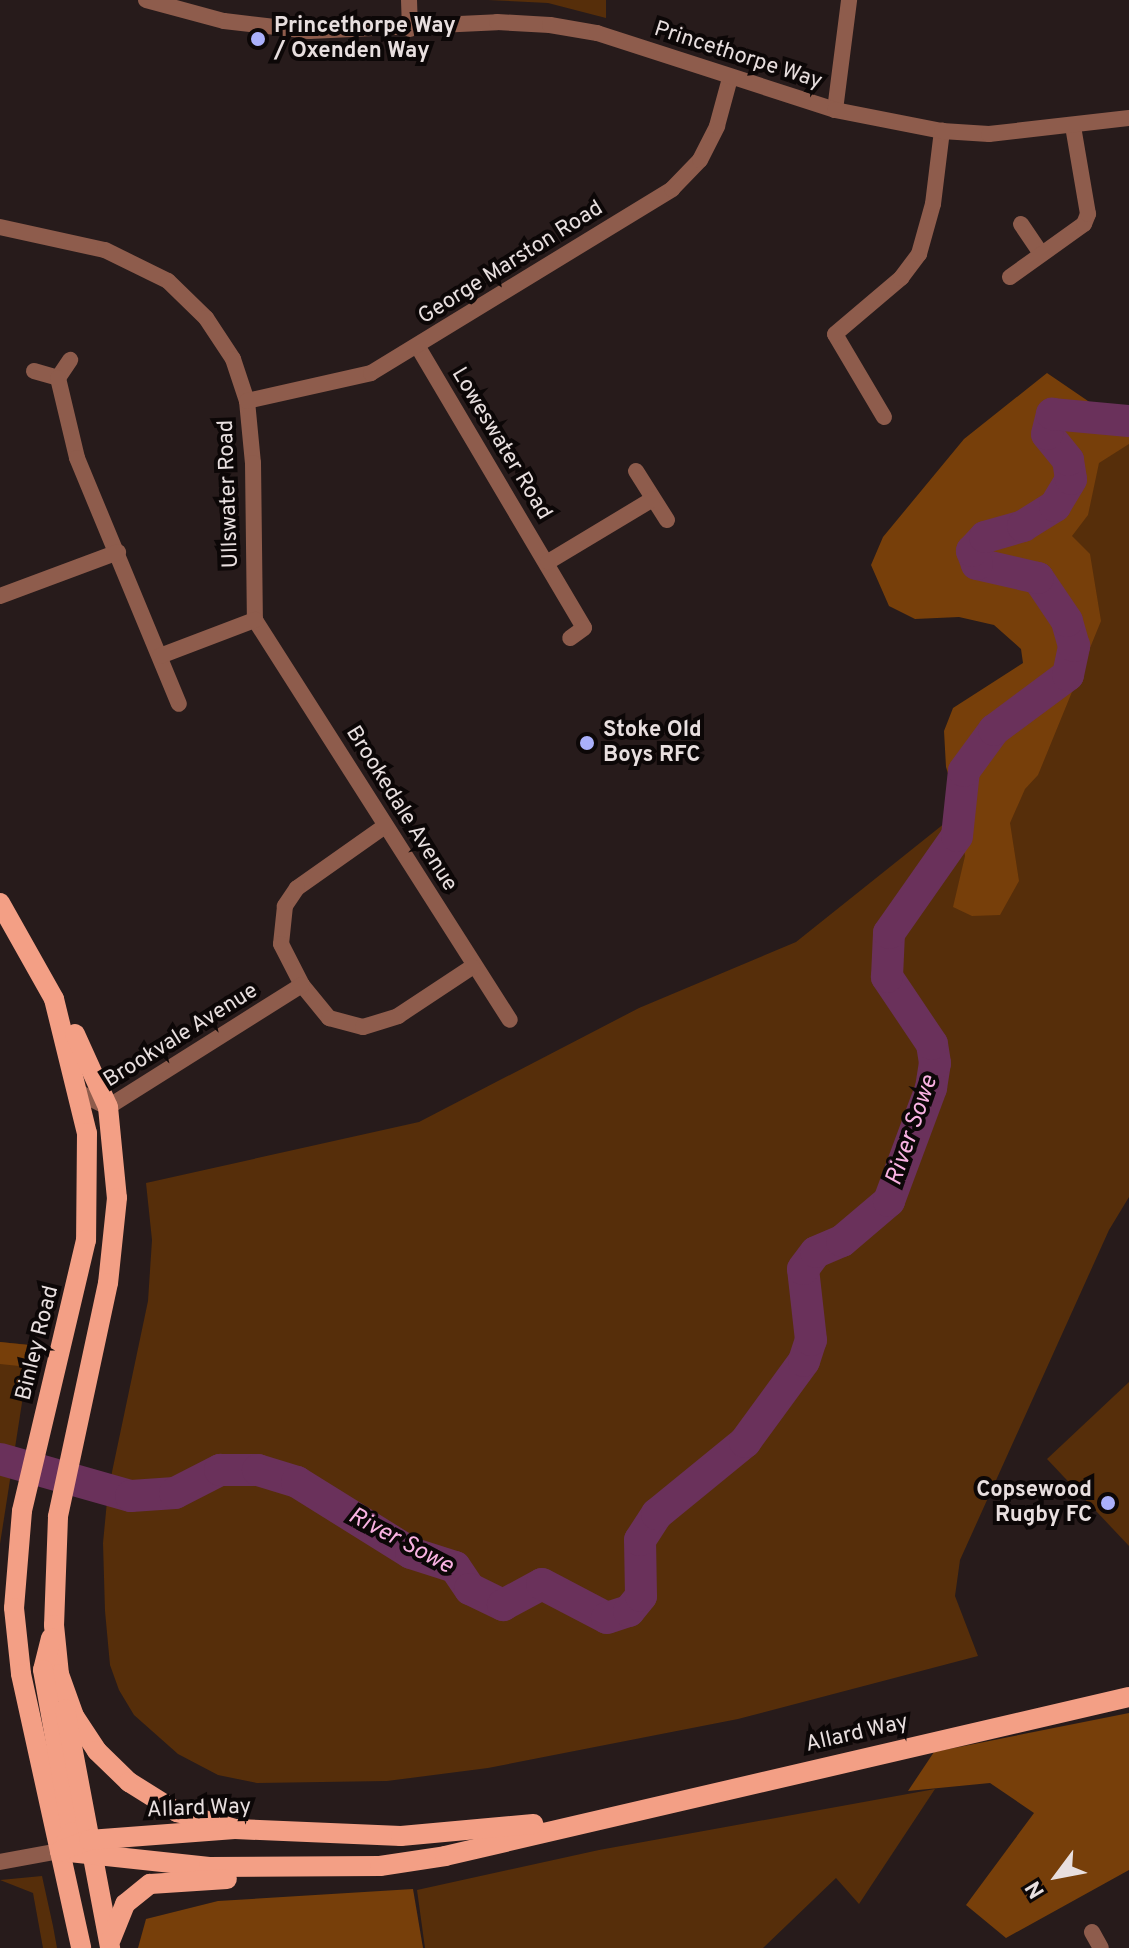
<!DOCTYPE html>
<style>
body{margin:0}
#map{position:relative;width:1129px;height:1948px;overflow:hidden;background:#271b1b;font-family:Overpass,sans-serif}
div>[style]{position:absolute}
.green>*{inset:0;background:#562e0a}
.forest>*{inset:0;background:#773f0a;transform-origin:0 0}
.river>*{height:32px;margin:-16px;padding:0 16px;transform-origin:16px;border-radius:16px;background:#6a315b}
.minor>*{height:16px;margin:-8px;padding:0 8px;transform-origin:8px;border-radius:8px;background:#8e5c4c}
.tertiary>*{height:16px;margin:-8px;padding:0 8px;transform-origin:8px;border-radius:8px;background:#8e5c4c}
.primary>*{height:20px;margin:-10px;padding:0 10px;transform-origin:10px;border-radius:10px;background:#f39f85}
.dots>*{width:22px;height:22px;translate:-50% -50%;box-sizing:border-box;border:4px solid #0c0707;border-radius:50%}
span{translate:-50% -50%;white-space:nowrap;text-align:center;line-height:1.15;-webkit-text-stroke:8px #0c0707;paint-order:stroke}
.poi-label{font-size:22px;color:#e8dfdf;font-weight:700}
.left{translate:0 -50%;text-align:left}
.right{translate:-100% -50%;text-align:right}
.street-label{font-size:22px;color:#e8dfdf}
.water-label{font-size:24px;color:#f9b2e2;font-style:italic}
.north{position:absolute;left:1017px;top:1836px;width:80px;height:80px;-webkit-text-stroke:6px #0c0707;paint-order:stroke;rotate:238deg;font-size:22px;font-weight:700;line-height:32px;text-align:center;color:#e8dfdf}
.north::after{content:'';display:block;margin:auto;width:28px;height:36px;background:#e8dfdf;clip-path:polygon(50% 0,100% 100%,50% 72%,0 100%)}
</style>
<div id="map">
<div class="green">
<i style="clip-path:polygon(488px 0,606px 0,606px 18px,548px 3px)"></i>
<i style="clip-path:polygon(1101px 419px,1129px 421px,1129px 1197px,1109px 1230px,960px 1560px,955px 1596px,978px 1656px,738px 1719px,488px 1768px,387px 1781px,257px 1783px,218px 1775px,178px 1754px,134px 1715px,119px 1690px,110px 1665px,105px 1611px,103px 1543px,108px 1491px,148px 1301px,152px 1240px,146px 1183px,419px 1122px,639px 1008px,796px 942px,960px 811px,964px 771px,1067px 674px,1038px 578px)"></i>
<i style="clip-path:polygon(0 1342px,31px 1345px,0 1544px)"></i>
<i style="clip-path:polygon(1129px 1382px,1129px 1546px,1047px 1459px)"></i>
<i style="clip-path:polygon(935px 1789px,859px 1904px,836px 1878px,763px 1948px,425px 1948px,417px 1890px,599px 1850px)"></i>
<i style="clip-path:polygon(42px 1876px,53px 1926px,57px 1948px,43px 1948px,33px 1893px,0 1880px)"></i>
</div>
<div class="forest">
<i style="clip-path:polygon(1047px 373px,1129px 429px,1129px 444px,1099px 463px,1088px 515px,1072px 536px,1090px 554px,1101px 621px,1038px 775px,1025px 789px,1010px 823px,1019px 881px,1000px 915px,972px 916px,953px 907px,965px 856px,960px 811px,946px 767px,944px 731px,953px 708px,1023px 663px,1021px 649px,994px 625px,959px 617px,915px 619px,889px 606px,871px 565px,883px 537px,964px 439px)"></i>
<i style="left:0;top:1342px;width:31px;height:22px;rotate:6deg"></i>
<i style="clip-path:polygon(1129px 1713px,1129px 1870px,1006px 1938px,966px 1905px,1034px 1813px,990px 1783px,908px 1791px,934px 1752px)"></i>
<i style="clip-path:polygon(413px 1889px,423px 1948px,138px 1948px,146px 1919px,218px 1901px)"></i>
</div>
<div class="river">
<i style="left:0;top:1459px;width:136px;rotate:15.8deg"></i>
<i style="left:131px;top:1496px;width:44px;rotate:-3.9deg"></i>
<i style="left:175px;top:1493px;width:51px;rotate:-27.1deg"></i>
<i style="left:220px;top:1470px;width:38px"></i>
<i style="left:258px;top:1470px;width:41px;rotate:17.1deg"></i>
<i style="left:297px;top:1482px;width:134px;rotate:31.9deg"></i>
<i style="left:411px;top:1553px;width:46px;rotate:17.7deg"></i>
<i style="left:455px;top:1567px;width:27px;rotate:56deg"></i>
<i style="left:470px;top:1589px;width:37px;rotate:26deg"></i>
<i style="left:503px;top:1605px;width:44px;rotate:-28.3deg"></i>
<i style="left:542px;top:1584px;width:73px;rotate:27.6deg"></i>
<i style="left:607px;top:1618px;width:23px;rotate:-18deg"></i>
<i style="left:629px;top:1611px;width:19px;rotate:-51deg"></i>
<i style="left:641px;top:1596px;width:56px;rotate:-91deg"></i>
<i style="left:640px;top:1540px;width:31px;rotate:-57deg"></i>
<i style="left:657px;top:1514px;width:114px;rotate:-39.3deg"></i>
<i style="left:745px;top:1442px;width:100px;rotate:-53.9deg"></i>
<i style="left:804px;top:1361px;width:22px;rotate:-72deg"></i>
<i style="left:811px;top:1340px;width:71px;rotate:-96.4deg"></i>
<i style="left:803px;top:1269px;width:21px;rotate:-53deg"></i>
<i style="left:816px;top:1252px;width:28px;rotate:-23deg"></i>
<i style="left:842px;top:1241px;width:62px;rotate:-40.4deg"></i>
<i style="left:889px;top:1201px;width:121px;rotate:-69.6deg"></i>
<i style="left:931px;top:1088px;width:25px;rotate:-81deg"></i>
<i style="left:935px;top:1063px;width:19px;rotate:-99deg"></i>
<i style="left:932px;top:1044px;width:81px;rotate:-123.9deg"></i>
<i style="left:887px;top:977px;width:44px;rotate:-87.4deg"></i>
<i style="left:889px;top:933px;width:118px;rotate:-55deg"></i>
<i style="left:957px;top:836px;width:65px;rotate:-83.9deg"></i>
<i style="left:964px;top:771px;width:51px;rotate:-53.8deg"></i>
<i style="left:994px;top:730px;width:92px;rotate:-36.6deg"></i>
<i style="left:1068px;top:675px;width:30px;rotate:-78deg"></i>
<i style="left:1074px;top:646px;width:26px;rotate:-106deg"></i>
<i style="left:1067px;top:621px;width:52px;rotate:-124deg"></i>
<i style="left:1038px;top:578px;width:63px;rotate:-167.1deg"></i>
<i style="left:977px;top:564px;width:14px;rotate:-111deg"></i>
<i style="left:972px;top:551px;width:19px;rotate:-47deg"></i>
<i style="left:985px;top:537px;width:40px;rotate:-16deg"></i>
<i style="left:1023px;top:526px;width:38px;rotate:-32deg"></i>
<i style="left:1055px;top:506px;width:31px;rotate:-59deg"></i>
<i style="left:1071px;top:479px;width:19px;rotate:-99deg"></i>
<i style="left:1068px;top:460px;width:33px;rotate:-129deg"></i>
<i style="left:1047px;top:434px;width:21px;rotate:-76deg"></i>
<i style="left:1052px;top:414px;width:77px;rotate:5.2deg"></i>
</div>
<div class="minor">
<i style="left:409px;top:0;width:29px;rotate:88deg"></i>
<i style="left:835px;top:110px;width:111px;rotate:-82.7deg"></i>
<i style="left:1021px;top:224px;width:36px;rotate:56deg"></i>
<i style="left:0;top:227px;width:107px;rotate:12.4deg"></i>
<i style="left:105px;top:250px;width:70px;rotate:26.2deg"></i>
<i style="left:168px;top:281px;width:53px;rotate:44.2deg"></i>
<i style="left:206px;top:318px;width:49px;rotate:56.6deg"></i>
<i style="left:233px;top:359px;width:44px;rotate:71.6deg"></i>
<i style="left:247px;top:401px;width:62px;rotate:84.5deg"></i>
<i style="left:253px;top:463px;width:157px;rotate:89.3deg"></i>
<i style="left:1010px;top:277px;width:91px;rotate:-35.6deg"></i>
<i style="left:1084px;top:224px;width:11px;rotate:-68deg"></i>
<i style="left:1088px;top:214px;width:89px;rotate:-99.7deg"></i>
<i style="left:418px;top:347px;width:326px;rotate:59.4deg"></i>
<i style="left:584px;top:628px;width:17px;rotate:144deg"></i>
<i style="left:34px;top:371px;width:25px;rotate:16deg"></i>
<i style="left:58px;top:378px;width:22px;rotate:-56deg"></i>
<i style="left:58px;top:378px;width:82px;rotate:76.6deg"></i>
<i style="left:77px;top:458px;width:266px;rotate:67.5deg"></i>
<i style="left:247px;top:401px;width:127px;rotate:-12.7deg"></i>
<i style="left:371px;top:373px;width:353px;rotate:-31.4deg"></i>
<i style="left:672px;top:189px;width:40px;rotate:-46deg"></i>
<i style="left:700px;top:160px;width:38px;rotate:-63deg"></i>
<i style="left:717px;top:126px;width:50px;rotate:-74.8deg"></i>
<i style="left:884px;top:417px;width:96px;rotate:-120.6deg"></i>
<i style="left:835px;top:334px;width:87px;rotate:-40.3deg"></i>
<i style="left:901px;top:278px;width:30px;rotate:-53deg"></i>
<i style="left:919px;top:254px;width:52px;rotate:-74.4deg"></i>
<i style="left:933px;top:204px;width:74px;rotate:-83deg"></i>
<i style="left:636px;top:471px;width:58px;rotate:57.7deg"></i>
<i style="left:548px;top:562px;width:122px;rotate:-31deg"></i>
<i style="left:0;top:596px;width:126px;rotate:-20.4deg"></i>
<i style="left:255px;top:620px;width:474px;rotate:57.5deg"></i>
<i style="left:160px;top:656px;width:102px;rotate:-20.8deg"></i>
<i style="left:385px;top:826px;width:108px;rotate:144.8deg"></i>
<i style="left:297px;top:888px;width:22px;rotate:124deg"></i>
<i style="left:285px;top:906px;width:38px;rotate:96deg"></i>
<i style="left:281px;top:944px;width:46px;rotate:62.9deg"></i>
<i style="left:302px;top:985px;width:43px;rotate:50.7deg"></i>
<i style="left:329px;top:1018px;width:35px;rotate:15deg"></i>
<i style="left:363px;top:1027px;width:37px;rotate:-17deg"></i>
<i style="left:398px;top:1016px;width:89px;rotate:-33.5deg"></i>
<i style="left:80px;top:1093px;width:31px;rotate:27deg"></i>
<i style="left:108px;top:1107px;width:229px;rotate:-32.2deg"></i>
<i style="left:1092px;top:1932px;width:18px;rotate:61deg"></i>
</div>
<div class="tertiary">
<i style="left:146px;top:0;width:81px;rotate:15.1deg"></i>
<i style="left:224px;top:21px;width:86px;rotate:6.7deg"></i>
<i style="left:309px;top:31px;width:188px;rotate:-2.7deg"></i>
<i style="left:497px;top:22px;width:53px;rotate:3.2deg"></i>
<i style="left:550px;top:25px;width:48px;rotate:9.7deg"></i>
<i style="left:597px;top:33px;width:250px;rotate:17.9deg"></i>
<i style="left:835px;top:110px;width:109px;rotate:11.1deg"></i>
<i style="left:942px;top:131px;width:47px;rotate:3.7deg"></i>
<i style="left:989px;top:134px;width:141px;rotate:-6.5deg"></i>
<i style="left:0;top:1862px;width:61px;rotate:-10.4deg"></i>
</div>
<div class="primary">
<i style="left:0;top:903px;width:110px;rotate:60.6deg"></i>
<i style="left:54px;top:999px;width:138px;rotate:76.2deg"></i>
<i style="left:87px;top:1133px;width:107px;rotate:90.5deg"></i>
<i style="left:86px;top:1240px;width:278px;rotate:103.3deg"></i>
<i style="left:22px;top:1511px;width:97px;rotate:94.7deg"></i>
<i style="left:14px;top:1608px;width:66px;rotate:83.9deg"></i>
<i style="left:21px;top:1674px;width:280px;rotate:77.6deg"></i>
<i style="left:75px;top:1034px;width:80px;rotate:65.7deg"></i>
<i style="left:108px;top:1107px;width:91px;rotate:84.4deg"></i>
<i style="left:117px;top:1198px;width:85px;rotate:96deg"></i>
<i style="left:108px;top:1283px;width:239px;rotate:102.1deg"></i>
<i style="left:58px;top:1517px;width:108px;rotate:92.1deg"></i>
<i style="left:54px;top:1625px;width:49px;rotate:84.2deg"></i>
<i style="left:59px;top:1674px;width:45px;rotate:70.3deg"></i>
<i style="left:74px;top:1716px;width:42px;rotate:56.7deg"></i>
<i style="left:97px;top:1751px;width:45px;rotate:44.1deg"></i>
<i style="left:129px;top:1782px;width:57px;rotate:32deg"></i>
<i style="left:177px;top:1812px;width:60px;rotate:16.3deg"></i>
<i style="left:51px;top:1638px;width:33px;rotate:104deg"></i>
<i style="left:43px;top:1670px;width:165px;rotate:79.9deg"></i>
<i style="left:72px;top:1832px;width:22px;rotate:122deg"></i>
<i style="left:65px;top:1709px;width:243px;rotate:79.3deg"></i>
<i style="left:60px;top:1851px;width:150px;rotate:6.1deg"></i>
<i style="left:209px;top:1867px;width:171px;rotate:-0.3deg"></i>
<i style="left:380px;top:1866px;width:66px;rotate:-8.7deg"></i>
<i style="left:445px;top:1856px;width:702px;rotate:-13.09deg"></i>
<i style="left:60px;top:1851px;width:31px;rotate:-21deg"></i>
<i style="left:89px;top:1840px;width:146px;rotate:-4.3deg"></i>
<i style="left:235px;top:1829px;width:166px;rotate:2.4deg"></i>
<i style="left:401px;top:1836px;width:133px;rotate:-5.2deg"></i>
<i style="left:111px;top:1939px;width:38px;rotate:-68deg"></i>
<i style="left:125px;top:1904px;width:32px;rotate:-39deg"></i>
<i style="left:150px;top:1884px;width:77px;rotate:-3.7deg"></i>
</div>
<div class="dots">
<i style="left:258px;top:39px;background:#aab0fb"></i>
<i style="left:587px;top:743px;background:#aab0fb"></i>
<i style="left:1108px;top:1503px;background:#aab0fb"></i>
</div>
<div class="poi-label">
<span class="left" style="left:274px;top:39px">Princethorpe Way<br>/ Oxenden Way</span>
<span class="left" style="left:603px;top:743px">Stoke Old<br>Boys RFC</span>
<span class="right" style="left:1092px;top:1503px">Copsewood<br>Rugby FC</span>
</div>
<div class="street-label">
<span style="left:738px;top:56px;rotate:18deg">Princethorpe Way</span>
<span style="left:511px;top:263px;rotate:-32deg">George Marston Road</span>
<span style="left:501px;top:444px;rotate:59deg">Loweswater Road</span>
<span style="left:229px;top:494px;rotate:-92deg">Ullswater Road</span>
<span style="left:401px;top:809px;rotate:58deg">Brookedale Avenue</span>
<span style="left:181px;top:1036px;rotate:-32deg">Brookvale Avenue</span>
<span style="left:38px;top:1343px;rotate:-76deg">Binley Road</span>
<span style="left:857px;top:1734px;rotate:-13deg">Allard Way</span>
<span style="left:199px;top:1809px;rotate:-2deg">Allard Way</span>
</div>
<div class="water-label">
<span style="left:913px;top:1131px;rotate:-71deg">River Sowe</span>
<span style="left:400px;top:1542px;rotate:28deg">River Sowe</span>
</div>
<div class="north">N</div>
</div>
